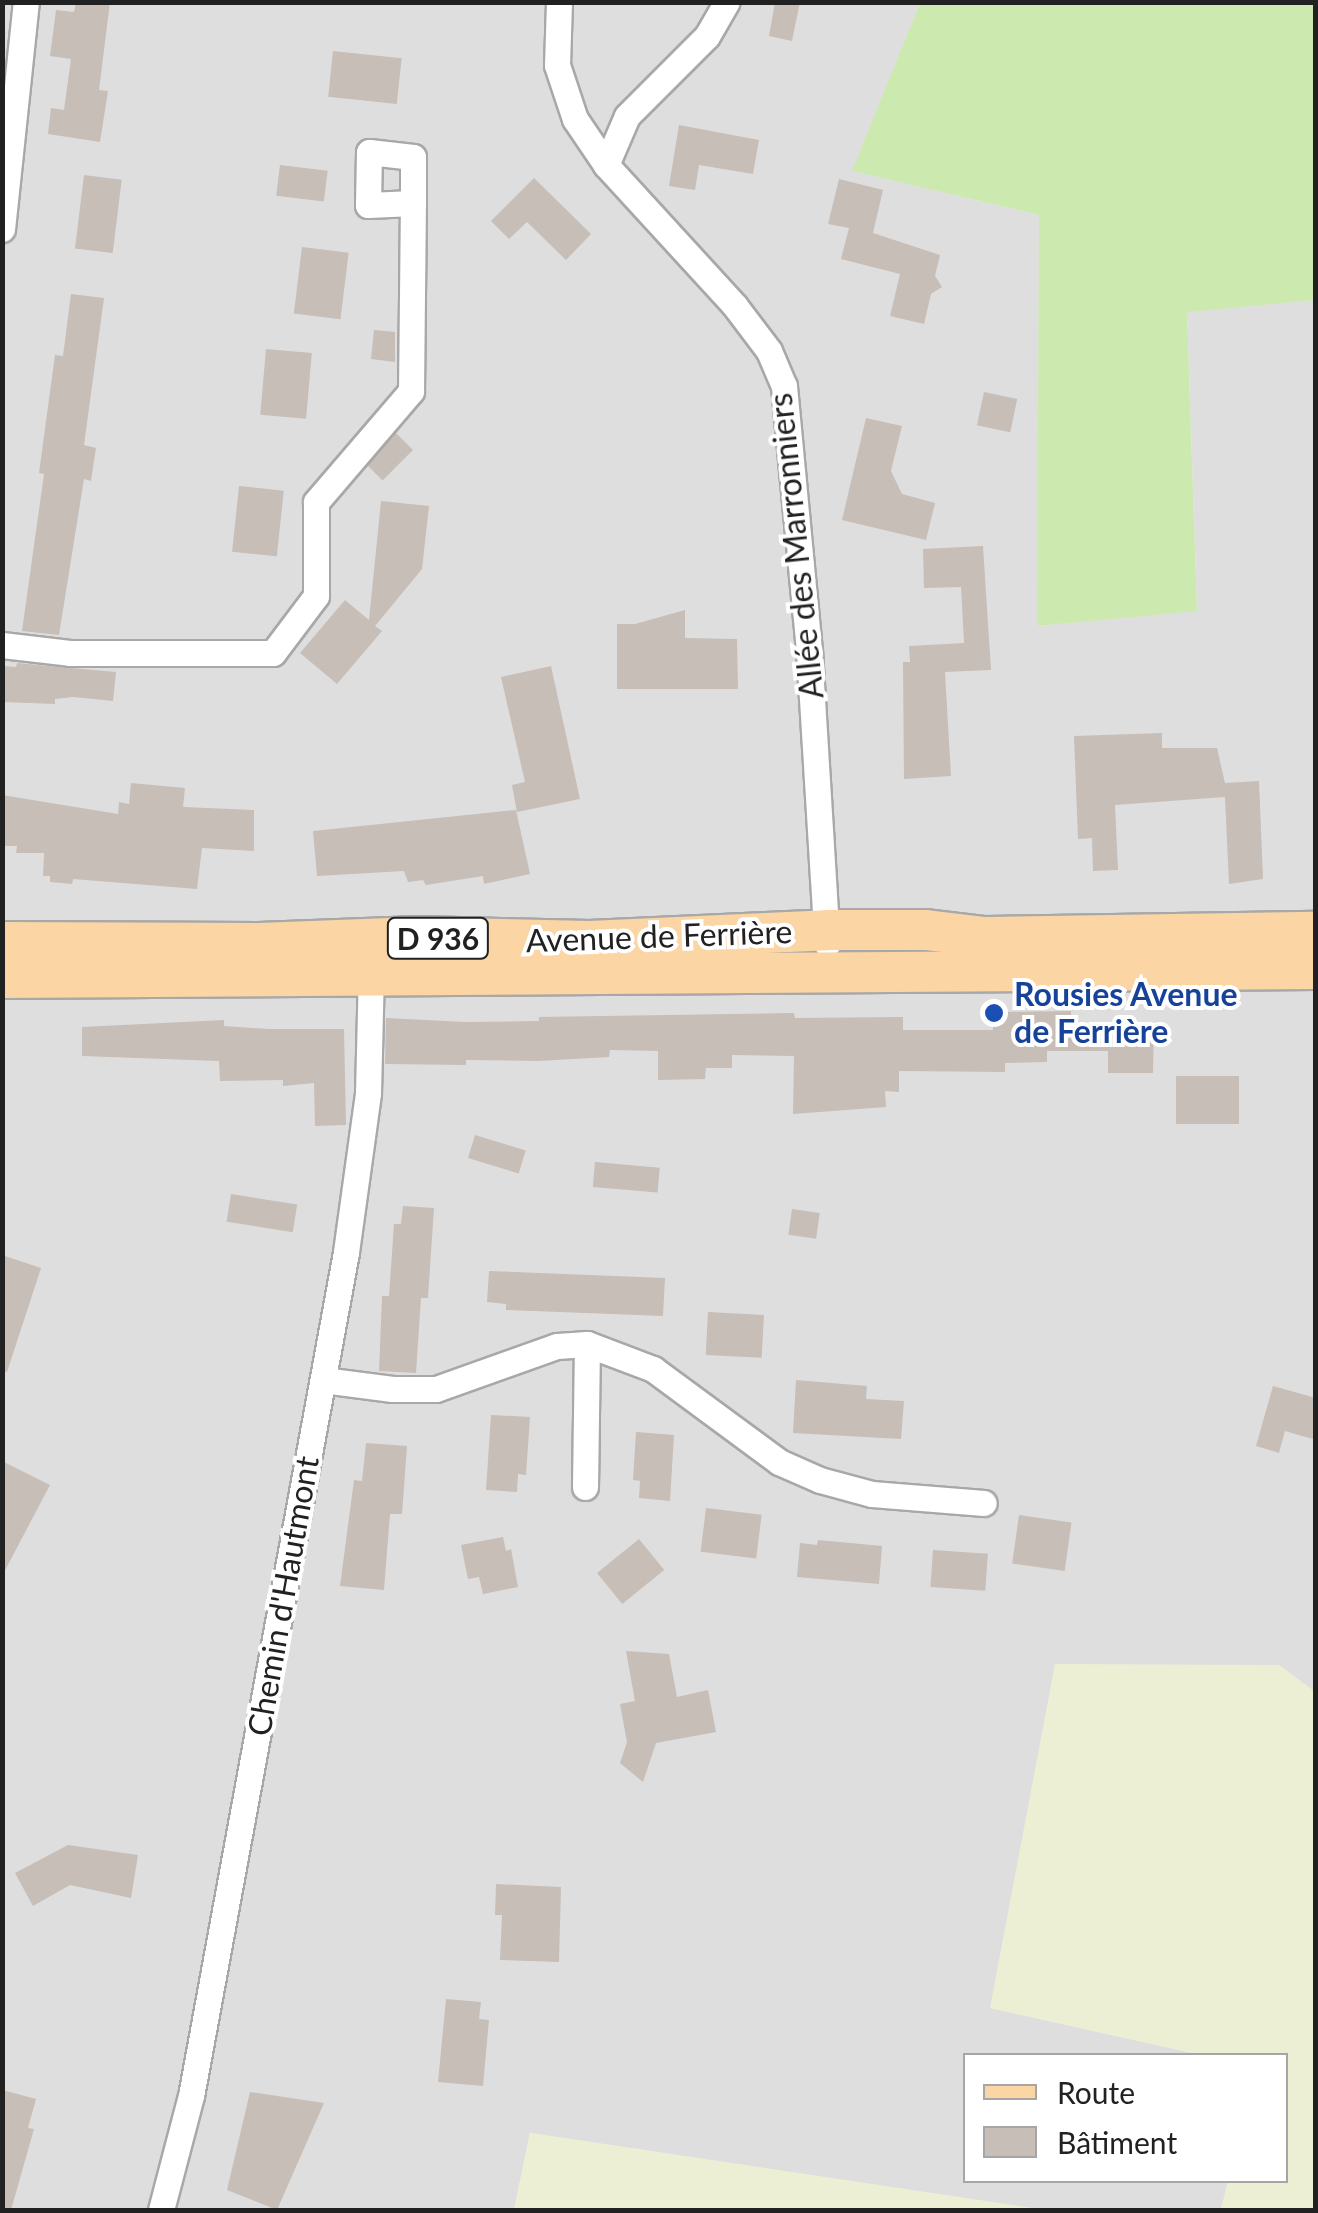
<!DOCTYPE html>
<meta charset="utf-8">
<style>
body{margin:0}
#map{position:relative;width:1318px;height:2213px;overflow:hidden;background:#f1eee8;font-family:Lato,sans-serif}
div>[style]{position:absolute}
.residential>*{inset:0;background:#dfdede}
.farmland>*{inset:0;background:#edefd4}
.grass>*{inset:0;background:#cceaaf}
.building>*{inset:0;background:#c6beb7;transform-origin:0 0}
.roads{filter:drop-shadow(2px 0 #a8a8a8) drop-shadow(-2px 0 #a8a8a8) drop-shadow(0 2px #a8a8a8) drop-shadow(0 -2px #a8a8a8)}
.minor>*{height:25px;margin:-12.5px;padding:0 12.5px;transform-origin:12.5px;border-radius:12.5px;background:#fff}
.primary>*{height:40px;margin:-20px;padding:0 20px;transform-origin:20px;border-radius:20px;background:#fbd5a3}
.dots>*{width:28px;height:28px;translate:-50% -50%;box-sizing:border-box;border:5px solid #fff;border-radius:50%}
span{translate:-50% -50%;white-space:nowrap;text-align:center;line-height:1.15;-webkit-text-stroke:8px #fff;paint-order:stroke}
.shield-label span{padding:2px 8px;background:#fff;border:2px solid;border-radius:8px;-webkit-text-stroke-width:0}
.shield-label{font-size:30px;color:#212121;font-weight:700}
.street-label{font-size:32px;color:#212121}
.transit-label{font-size:32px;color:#164399;font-weight:700}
.left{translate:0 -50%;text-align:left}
.frame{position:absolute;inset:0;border:5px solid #212121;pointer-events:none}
.legend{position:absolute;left:963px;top:2053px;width:325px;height:130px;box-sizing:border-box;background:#fff;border:2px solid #a6a6a6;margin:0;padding:12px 18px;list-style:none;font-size:30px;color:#212121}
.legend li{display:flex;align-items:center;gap:20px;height:50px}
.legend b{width:50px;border:2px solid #a6a6a6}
</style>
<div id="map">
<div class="residential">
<i style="clip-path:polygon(3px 3px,920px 3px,853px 171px,1039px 215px,1038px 626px,1197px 610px,1187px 311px,1315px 300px,1315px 1692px,1279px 1665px,990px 2008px,1201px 2055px,966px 2056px,966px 2180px,1228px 2181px,1221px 2210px,1044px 2210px,530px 2133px,514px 2210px,3px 2210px)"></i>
</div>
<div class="farmland">
<i style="clip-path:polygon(1055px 1664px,1279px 1665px,1315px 1692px,1315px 2210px,1221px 2210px,1228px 2181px,1286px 2180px,1286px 2056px,1202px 2055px,990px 2008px)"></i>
<i style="clip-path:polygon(530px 2133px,1044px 2210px,514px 2210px)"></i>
</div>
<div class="grass">
<i style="clip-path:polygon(920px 3px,1315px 3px,1315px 300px,1187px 312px,1197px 611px,1037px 626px,1039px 215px,852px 171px)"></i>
</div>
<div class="building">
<i style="clip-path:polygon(76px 2px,110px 2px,99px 90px,108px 91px,100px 142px,48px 134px,51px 108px,64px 110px,71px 59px,50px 56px,56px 10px,74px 12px)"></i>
<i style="clip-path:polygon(775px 2px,800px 2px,792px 41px,769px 36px)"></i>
<i style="left:333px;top:51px;width:69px;height:46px;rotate:6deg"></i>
<i style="clip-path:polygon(679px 125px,759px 140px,753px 174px,699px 165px,695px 190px,669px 186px)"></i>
<i style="left:280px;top:165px;width:48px;height:31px;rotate:7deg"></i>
<i style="left:84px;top:175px;width:38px;height:74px;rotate:7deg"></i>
<i style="clip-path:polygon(534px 178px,591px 234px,566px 260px,527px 222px,509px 239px,491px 221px)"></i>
<i style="clip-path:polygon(839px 179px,883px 190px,873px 233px,940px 255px,935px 276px,942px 287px,931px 294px,924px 324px,890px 316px,900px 274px,841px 259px,849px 228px,828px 224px)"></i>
<i style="left:302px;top:247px;width:47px;height:67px;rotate:7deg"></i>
<i style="clip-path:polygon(71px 294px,104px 298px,84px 445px,96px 448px,91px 481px,84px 479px,59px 635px,22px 631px,44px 474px,39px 473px,55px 355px,63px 356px)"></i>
<i style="clip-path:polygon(374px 330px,395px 332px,395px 362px,371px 359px)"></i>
<i style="left:266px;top:349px;width:46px;height:66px;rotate:5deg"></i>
<i style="left:984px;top:392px;width:34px;height:34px;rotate:12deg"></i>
<i style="clip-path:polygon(866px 418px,902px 426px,891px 471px,902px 494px,935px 503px,926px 540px,842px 520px)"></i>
<i style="left:396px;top:433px;width:24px;height:43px;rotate:45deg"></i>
<i style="left:239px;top:486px;width:45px;height:66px;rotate:6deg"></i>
<i style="clip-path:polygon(381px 501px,429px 506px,422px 569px,375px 626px,382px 631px,337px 684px,300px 653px,345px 600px,369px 620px)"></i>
<i style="clip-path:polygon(983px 546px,991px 670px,945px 672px,951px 776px,904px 779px,903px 662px,910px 662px,909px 646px,964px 643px,961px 587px,924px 588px,923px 549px)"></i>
<i style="clip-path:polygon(685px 610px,685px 638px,737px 639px,738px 689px,617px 689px,617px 624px,635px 624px)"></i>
<i style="clip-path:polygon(17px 663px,116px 672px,113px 701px,73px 697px,55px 699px,55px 704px,2px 702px,2px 666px,16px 667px)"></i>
<i style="clip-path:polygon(551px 666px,580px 799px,517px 812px,512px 785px,525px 782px,501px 677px)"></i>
<i style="clip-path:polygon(1162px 733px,1162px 748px,1217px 748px,1225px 783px,1259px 781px,1263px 879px,1229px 884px,1225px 797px,1115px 805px,1118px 870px,1093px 871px,1092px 838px,1078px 839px,1074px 736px)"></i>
<i style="clip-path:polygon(131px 783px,185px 788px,183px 807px,254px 810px,254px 851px,202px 848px,197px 889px,73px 879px,72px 884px,50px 882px,50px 876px,43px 876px,44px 853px,16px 853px,17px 846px,2px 846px,2px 795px,118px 814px,119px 802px,129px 804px)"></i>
<i style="clip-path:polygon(516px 810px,530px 874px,484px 884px,483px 876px,426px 885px,423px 880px,408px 882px,404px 871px,317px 876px,313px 831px)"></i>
<i style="clip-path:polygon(1071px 1011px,1071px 1024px,1154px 1023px,1153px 1073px,1108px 1073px,1108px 1051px,1047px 1051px,1047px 1062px,1005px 1063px,1005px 1072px,899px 1071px,899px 1092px,885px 1091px,886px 1107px,793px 1114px,794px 1056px,732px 1055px,732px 1068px,706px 1068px,705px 1079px,658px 1080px,658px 1051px,610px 1050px,609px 1057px,538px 1061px,466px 1060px,466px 1065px,385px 1064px,386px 1018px,465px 1022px,539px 1021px,539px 1017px,794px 1013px,795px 1018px,903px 1017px,903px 1030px,993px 1030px,993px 1012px)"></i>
<i style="clip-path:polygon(224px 1020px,224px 1026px,268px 1029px,344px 1029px,346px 1125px,315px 1126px,314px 1083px,283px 1086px,283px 1080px,220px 1081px,219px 1061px,82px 1056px,82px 1027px)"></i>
<i style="left:1239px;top:1076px;width:48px;height:63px;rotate:90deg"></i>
<i style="left:475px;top:1135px;width:53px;height:24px;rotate:17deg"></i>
<i style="left:595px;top:1162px;width:65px;height:25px;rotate:5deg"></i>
<i style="left:231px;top:1194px;width:67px;height:28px;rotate:9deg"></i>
<i style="clip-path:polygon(403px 1206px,434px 1208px,428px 1298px,421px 1298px,416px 1373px,379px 1371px,382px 1296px,389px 1296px,394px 1224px,401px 1224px)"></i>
<i style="left:792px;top:1209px;width:28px;height:26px;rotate:8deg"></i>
<i style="clip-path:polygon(2px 1255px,41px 1268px,7px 1372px,2px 1371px)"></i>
<i style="clip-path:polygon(489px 1271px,665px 1278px,663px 1316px,506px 1310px,506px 1304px,487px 1302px)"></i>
<i style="left:708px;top:1312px;width:56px;height:43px;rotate:3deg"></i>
<i style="clip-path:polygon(796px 1380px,867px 1386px,866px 1399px,904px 1401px,901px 1439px,793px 1433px)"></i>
<i style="clip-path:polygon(1273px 1386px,1316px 1398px,1316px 1440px,1285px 1431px,1279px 1453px,1256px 1446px)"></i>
<i style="clip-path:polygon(491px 1415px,530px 1417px,526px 1475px,518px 1474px,517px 1492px,486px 1490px)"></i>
<i style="clip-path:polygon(636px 1432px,674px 1435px,670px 1501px,639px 1498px,640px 1481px,633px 1480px)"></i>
<i style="clip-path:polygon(366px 1443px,407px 1446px,402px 1514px,390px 1514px,384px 1590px,340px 1586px,354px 1480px,362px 1481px)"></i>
<i style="clip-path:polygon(2px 1461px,50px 1485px,2px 1576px)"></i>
<i style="left:706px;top:1508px;width:56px;height:44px;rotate:7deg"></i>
<i style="left:1019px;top:1515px;width:53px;height:49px;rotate:8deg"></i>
<i style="clip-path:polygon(503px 1537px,506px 1551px,511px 1549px,518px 1587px,483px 1594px,479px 1577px,468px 1579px,461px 1545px)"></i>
<i style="left:639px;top:1539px;width:40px;height:54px;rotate:51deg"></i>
<i style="clip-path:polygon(818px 1540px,882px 1546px,879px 1584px,797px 1577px,800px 1543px,817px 1545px)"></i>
<i style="left:933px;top:1550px;width:55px;height:37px;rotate:4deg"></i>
<i style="clip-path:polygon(626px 1651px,669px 1654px,677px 1697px,708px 1690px,716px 1732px,656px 1743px,643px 1782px,620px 1763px,627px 1742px,620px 1704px,635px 1701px)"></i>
<i style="clip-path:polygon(68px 1845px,138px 1855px,131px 1898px,70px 1885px,33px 1906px,15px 1873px)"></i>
<i style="clip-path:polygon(496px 1884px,561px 1887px,559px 1962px,500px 1960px,502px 1915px,495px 1915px)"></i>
<i style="clip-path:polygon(446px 1999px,481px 2002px,479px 2019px,489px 2020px,483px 2086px,438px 2082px)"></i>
<i style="clip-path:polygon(2px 2090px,36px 2099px,28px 2128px,34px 2129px,11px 2210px,2px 2210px)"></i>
<i style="clip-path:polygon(250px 2092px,324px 2103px,277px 2210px,227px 2190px)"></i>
</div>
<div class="roads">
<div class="minor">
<i style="left:559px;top:2px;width:63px;rotate:91.8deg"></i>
<i style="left:557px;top:65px;width:57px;rotate:71.6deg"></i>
<i style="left:575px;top:119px;width:55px;rotate:56deg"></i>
<i style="left:606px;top:165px;width:191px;rotate:47.5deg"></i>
<i style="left:735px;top:306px;width:56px;rotate:52.9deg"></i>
<i style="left:769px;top:351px;width:38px;rotate:67deg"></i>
<i style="left:784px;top:386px;width:265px;rotate:84.6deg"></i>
<i style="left:809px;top:650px;width:295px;rotate:86.5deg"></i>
<i style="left:606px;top:165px;width:53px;rotate:-66.8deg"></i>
<i style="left:627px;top:116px;width:113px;rotate:-45deg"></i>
<i style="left:707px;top:36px;width:39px;rotate:-60deg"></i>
<i style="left:2px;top:229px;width:228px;rotate:-84deg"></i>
<i style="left:2px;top:645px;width:68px;rotate:6.7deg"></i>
<i style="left:70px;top:653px;width:203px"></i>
<i style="left:273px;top:653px;width:71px;rotate:-53deg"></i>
<i style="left:316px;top:596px;width:94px;rotate:-90deg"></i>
<i style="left:316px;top:502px;width:146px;rotate:-49.4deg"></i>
<i style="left:411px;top:391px;width:188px;rotate:-89.4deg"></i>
<i style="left:413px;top:203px;width:46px;rotate:-90deg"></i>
<i style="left:413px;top:157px;width:44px;rotate:-173.5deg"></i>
<i style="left:369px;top:152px;width:53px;rotate:91.1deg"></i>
<i style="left:368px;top:205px;width:45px;rotate:-2.5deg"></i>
<i style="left:323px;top:1380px;width:70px;rotate:7.4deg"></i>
<i style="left:392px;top:1389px;width:44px"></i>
<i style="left:436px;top:1389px;width:128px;rotate:-19.6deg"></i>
<i style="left:557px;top:1346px;width:30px;rotate:-4deg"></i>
<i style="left:587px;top:1344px;width:71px;rotate:20.7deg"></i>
<i style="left:653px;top:1369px;width:157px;rotate:36.4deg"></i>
<i style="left:779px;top:1462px;width:45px;rotate:23.7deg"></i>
<i style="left:820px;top:1480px;width:54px;rotate:15.1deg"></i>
<i style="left:872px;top:1494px;width:112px;rotate:4.6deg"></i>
<i style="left:585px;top:1487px;width:143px;rotate:-89.2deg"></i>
<i style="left:161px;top:2210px;width:118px;rotate:-75.3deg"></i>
<i style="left:191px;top:2096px;width:858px;rotate:-79.59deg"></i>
<i style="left:346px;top:1252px;width:161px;rotate:-82.1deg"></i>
<i style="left:368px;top:1093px;width:127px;rotate:-88.6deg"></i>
</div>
<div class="primary">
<i style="left:2px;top:942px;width:257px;rotate:0.2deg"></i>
<i style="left:259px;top:943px;width:158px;rotate:-2.2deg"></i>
<i style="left:417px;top:937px;width:172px;rotate:1.3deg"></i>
<i style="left:589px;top:941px;width:238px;rotate:-2.6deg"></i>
<i style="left:827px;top:930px;width:99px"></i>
<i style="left:926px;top:930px;width:59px;rotate:6.8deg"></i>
<i style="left:985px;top:937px;width:331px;rotate:-0.9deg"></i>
<i style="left:2px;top:978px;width:1314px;rotate:-0.39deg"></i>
</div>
</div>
<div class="dots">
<i style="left:994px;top:1013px;background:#1a4fb4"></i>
</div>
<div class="shield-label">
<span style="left:438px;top:938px">D 936</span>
</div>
<div class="street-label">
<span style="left:796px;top:546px;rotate:-96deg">Allée des Marronniers</span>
<span style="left:659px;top:936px;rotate:-2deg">Avenue de Ferrière</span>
<span style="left:283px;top:1596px;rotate:-80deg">Chemin d'Hautmont</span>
</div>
<div class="transit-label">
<span class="left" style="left:1014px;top:1013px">Rousies Avenue<br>de Ferrière</span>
</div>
<div class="frame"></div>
<ul class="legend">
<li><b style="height:12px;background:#fbd5a3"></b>Route</li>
<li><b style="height:28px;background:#c6beb7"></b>Bâtiment</li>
</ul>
</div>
